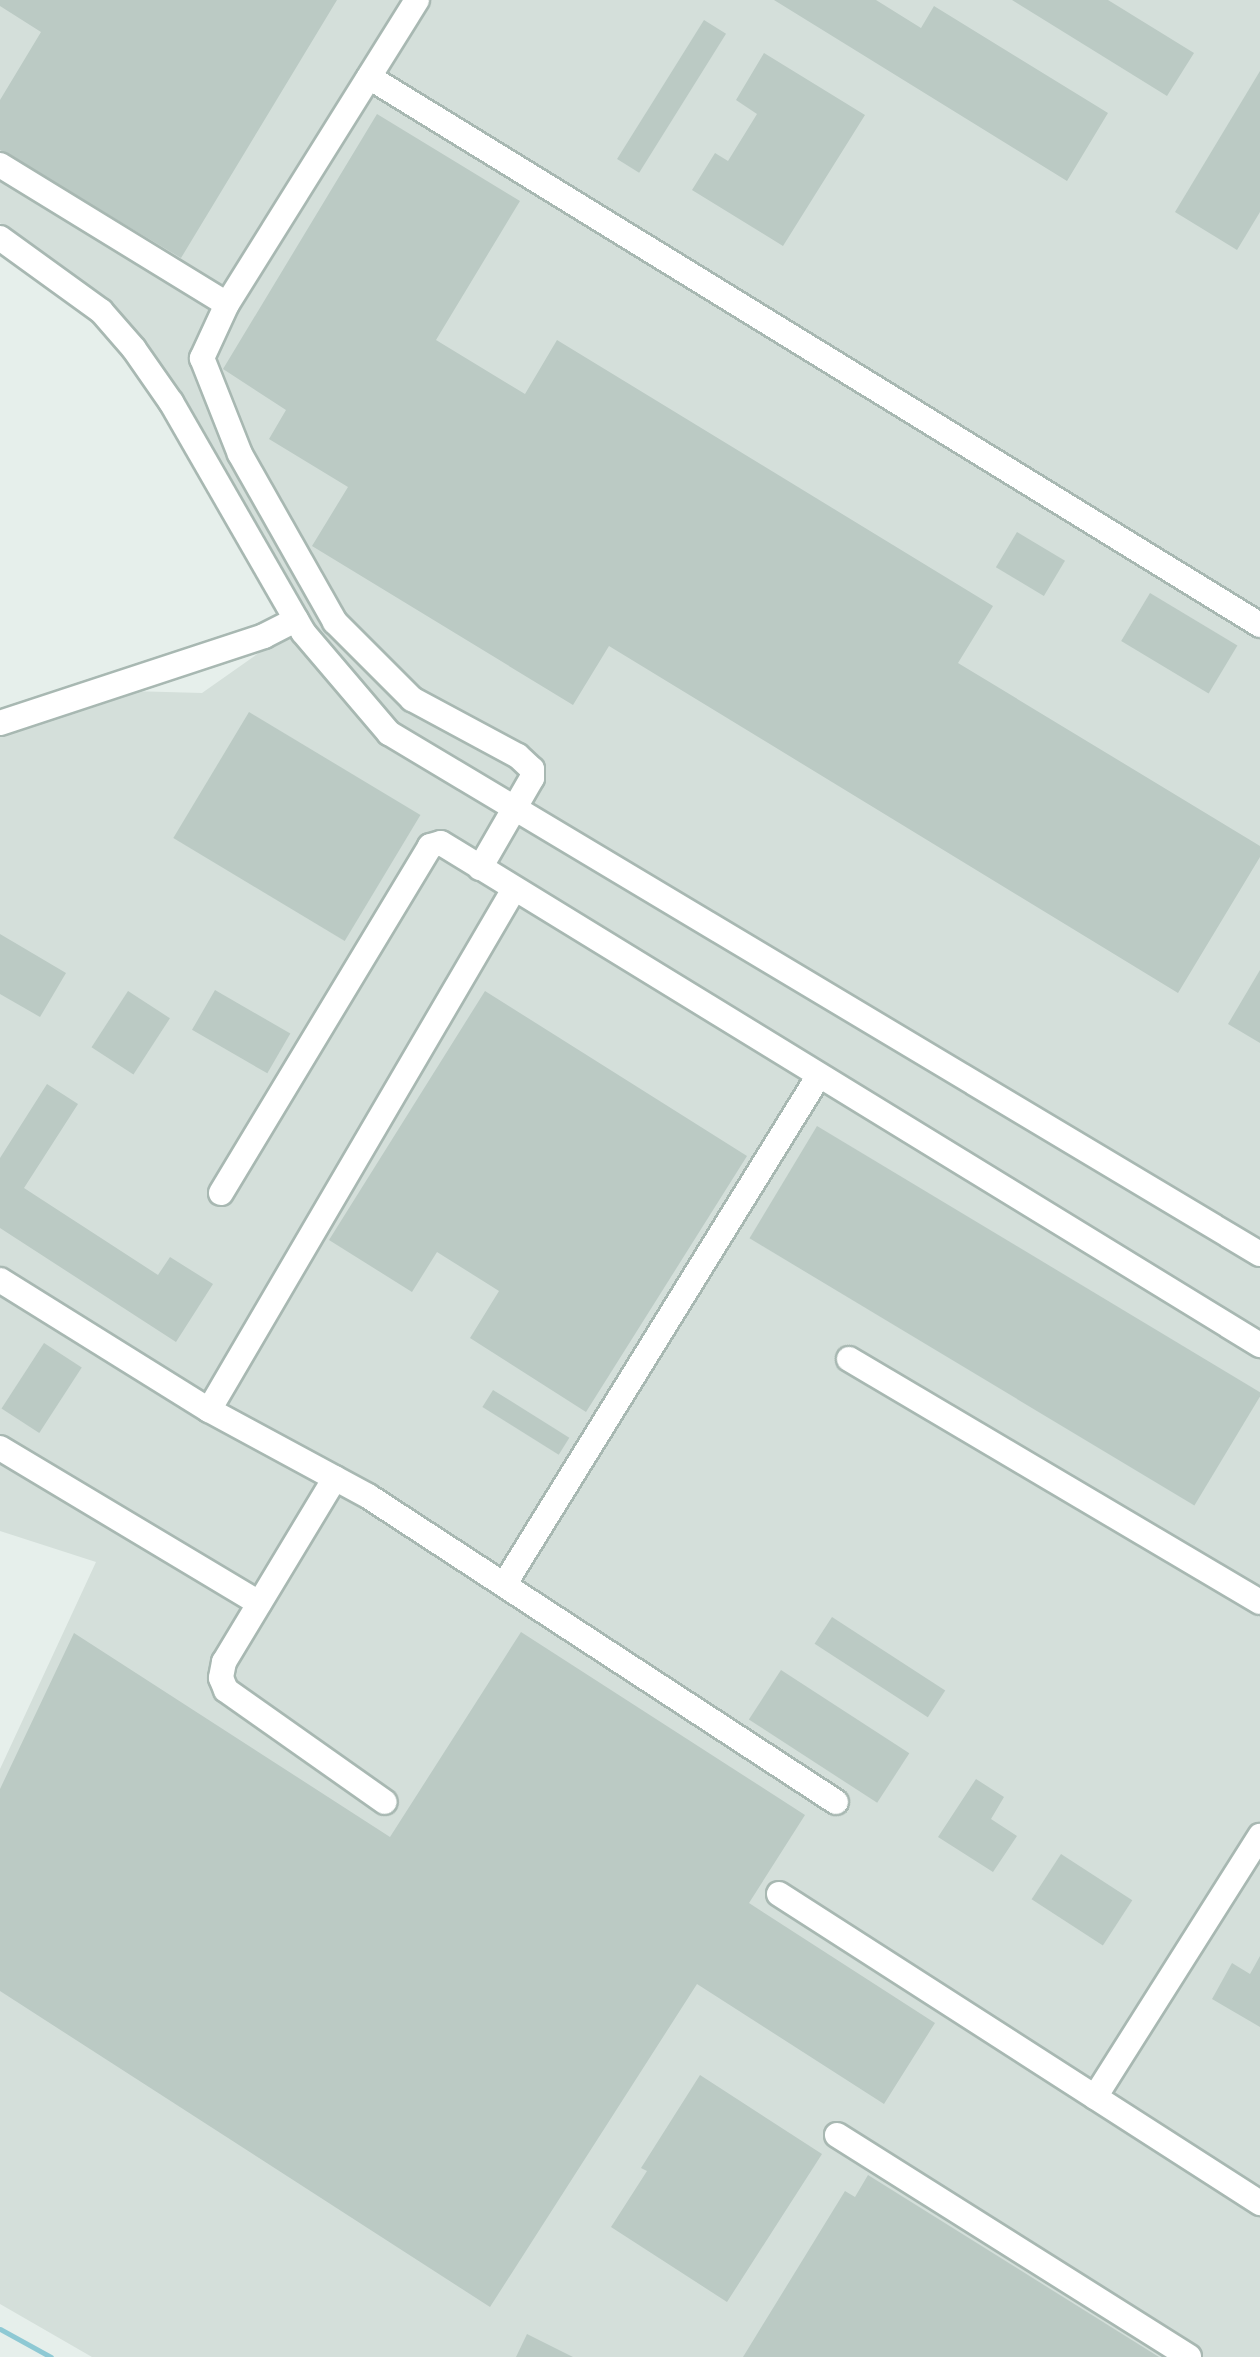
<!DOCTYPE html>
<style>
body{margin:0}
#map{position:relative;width:1260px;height:2357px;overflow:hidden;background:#e6efeb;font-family:Rubik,sans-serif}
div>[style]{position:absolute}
.built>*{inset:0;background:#d4dfda}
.stream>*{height:5px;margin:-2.5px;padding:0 2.5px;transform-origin:2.5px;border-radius:2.5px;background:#8ec9d4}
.building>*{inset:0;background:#bbcac4;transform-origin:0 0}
.roads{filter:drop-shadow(2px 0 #a8b8b2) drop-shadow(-2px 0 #a8b8b2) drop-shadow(0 2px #a8b8b2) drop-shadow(0 -2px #a8b8b2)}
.minor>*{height:24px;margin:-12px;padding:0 12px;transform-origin:12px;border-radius:12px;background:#fff}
span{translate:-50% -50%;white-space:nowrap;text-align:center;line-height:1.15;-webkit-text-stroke:6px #f7fbf9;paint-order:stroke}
</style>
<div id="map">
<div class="built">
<i style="clip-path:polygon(0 0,1260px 0,1260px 2357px,92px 2357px,0 2304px,0 1769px,96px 1562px,0 1531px,0 730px,130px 691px,202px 693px,307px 619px,113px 309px,0 223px)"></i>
</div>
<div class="stream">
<i style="left:0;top:2329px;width:58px;rotate:28.8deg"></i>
</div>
<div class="building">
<i style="clip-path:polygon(0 0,337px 0,181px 258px,0 150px,0 100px,41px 32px,0 6px)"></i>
<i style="clip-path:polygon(774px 0,876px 0,921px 28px,934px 6px,1108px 113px,1067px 181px)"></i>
<i style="clip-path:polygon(1012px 0,1108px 0,1194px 53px,1167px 96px)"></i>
<i style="left:704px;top:20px;width:26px;height:164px;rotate:32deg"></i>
<i style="clip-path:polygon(764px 53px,865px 115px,783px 246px,692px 190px,715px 153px,728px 161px,757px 114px,736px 100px)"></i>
<i style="clip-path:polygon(1260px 71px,1260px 212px,1237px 250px,1175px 212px)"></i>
<i style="clip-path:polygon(377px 114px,520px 201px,436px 340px,525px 394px,557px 340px,993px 606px,958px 663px,1260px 846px,1260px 857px,1178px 993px,609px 646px,573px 705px,312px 546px,348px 487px,269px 439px,286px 410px,223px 369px)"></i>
<i style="left:1017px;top:532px;width:56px;height:41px;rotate:31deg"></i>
<i style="left:1150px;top:593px;width:102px;height:56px;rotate:31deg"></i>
<i style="left:249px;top:712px;width:200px;height:147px;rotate:31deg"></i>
<i style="clip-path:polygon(0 934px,66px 973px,40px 1017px,0 994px)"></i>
<i style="clip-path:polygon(1260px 970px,1260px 1043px,1228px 1024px)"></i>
<i style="left:215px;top:990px;width:87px;height:46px;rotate:30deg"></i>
<i style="left:128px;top:991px;width:50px;height:67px;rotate:33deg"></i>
<i style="clip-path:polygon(485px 991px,747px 1156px,586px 1412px,470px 1338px,499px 1291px,437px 1252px,412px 1292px,329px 1240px)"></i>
<i style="clip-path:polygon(47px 1084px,78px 1104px,24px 1188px,158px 1275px,170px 1257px,213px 1284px,176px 1342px,0 1228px,0 1158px)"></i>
<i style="left:817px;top:1126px;width:519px;height:131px;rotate:31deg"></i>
<i style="left:44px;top:1343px;width:45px;height:78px;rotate:33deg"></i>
<i style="left:493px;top:1390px;width:90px;height:20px;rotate:32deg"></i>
<i style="left:832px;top:1617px;width:135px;height:32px;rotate:33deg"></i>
<i style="clip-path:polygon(521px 1632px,805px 1815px,749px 1903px,935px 2023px,884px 2104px,697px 1984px,490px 2307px,0 1991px,0 1789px,74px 1633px,390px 1837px)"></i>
<i style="left:781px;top:1670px;width:153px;height:59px;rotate:33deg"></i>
<i style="clip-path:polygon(976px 1779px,1004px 1797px,991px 1819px,1017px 1836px,993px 1872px,938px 1837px)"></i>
<i style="left:1061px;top:1854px;width:85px;height:54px;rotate:33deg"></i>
<i style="clip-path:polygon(1260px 1956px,1260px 2027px,1212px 1999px,1232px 1963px,1250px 1974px)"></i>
<i style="clip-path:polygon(700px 2075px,822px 2154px,727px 2302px,611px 2227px,647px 2171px,641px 2168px)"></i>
<i style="clip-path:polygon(868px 2175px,1159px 2357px,743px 2357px,845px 2191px,855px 2197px)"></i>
<i style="clip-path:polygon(527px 2334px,573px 2357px,516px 2357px)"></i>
</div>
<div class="roads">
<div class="minor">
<i style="left:417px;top:0;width:358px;rotate:122deg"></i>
<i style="left:227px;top:304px;width:60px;rotate:114.8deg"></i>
<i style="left:202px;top:358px;width:103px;rotate:68.4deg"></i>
<i style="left:240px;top:454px;width:193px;rotate:60.5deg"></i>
<i style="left:335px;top:622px;width:109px;rotate:45deg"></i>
<i style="left:412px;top:699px;width:120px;rotate:28.3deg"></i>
<i style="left:518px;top:756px;width:19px;rotate:43deg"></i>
<i style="left:532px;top:769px;width:9px;rotate:90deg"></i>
<i style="left:532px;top:778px;width:104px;rotate:120deg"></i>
<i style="left:369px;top:77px;width:1046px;rotate:31.59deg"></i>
<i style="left:0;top:165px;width:266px;rotate:31.5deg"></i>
<i style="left:0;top:238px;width:125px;rotate:35.9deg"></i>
<i style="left:101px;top:311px;width:50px;rotate:49deg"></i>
<i style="left:134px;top:349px;width:65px;rotate:55.1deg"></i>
<i style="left:171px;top:402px;width:265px;rotate:60.1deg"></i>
<i style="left:303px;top:632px;width:133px;rotate:49.6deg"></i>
<i style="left:389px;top:733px;width:1015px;rotate:30.89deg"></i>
<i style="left:0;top:723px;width:278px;rotate:-18.2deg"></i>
<i style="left:264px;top:636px;width:36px;rotate:-27deg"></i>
<i style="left:221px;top:1193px;width:405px;rotate:-58.9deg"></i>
<i style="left:430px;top:846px;width:11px;rotate:-15deg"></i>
<i style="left:441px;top:843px;width:961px;rotate:31.51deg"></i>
<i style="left:0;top:1280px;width:246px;rotate:31.9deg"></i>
<i style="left:209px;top:1410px;width:181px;rotate:28.4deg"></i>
<i style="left:368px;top:1496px;width:559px;rotate:33.18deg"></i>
<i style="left:849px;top:1359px;width:477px;rotate:30.6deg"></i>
<i style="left:209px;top:1410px;width:604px;rotate:-59.65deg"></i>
<i style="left:0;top:1448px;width:302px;rotate:30.9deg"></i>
<i style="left:335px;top:1478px;width:215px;rotate:121.1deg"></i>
<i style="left:224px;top:1662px;width:16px;rotate:101deg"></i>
<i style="left:221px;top:1678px;width:13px;rotate:67deg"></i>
<i style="left:226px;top:1690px;width:194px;rotate:35.2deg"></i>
<i style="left:504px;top:1585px;width:597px;rotate:-58.28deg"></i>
<i style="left:779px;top:1894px;width:572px;rotate:32.72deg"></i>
<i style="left:1095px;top:2097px;width:309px;rotate:-57.7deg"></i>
<i style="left:837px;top:2135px;width:416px;rotate:32.2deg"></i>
</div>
</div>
</div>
